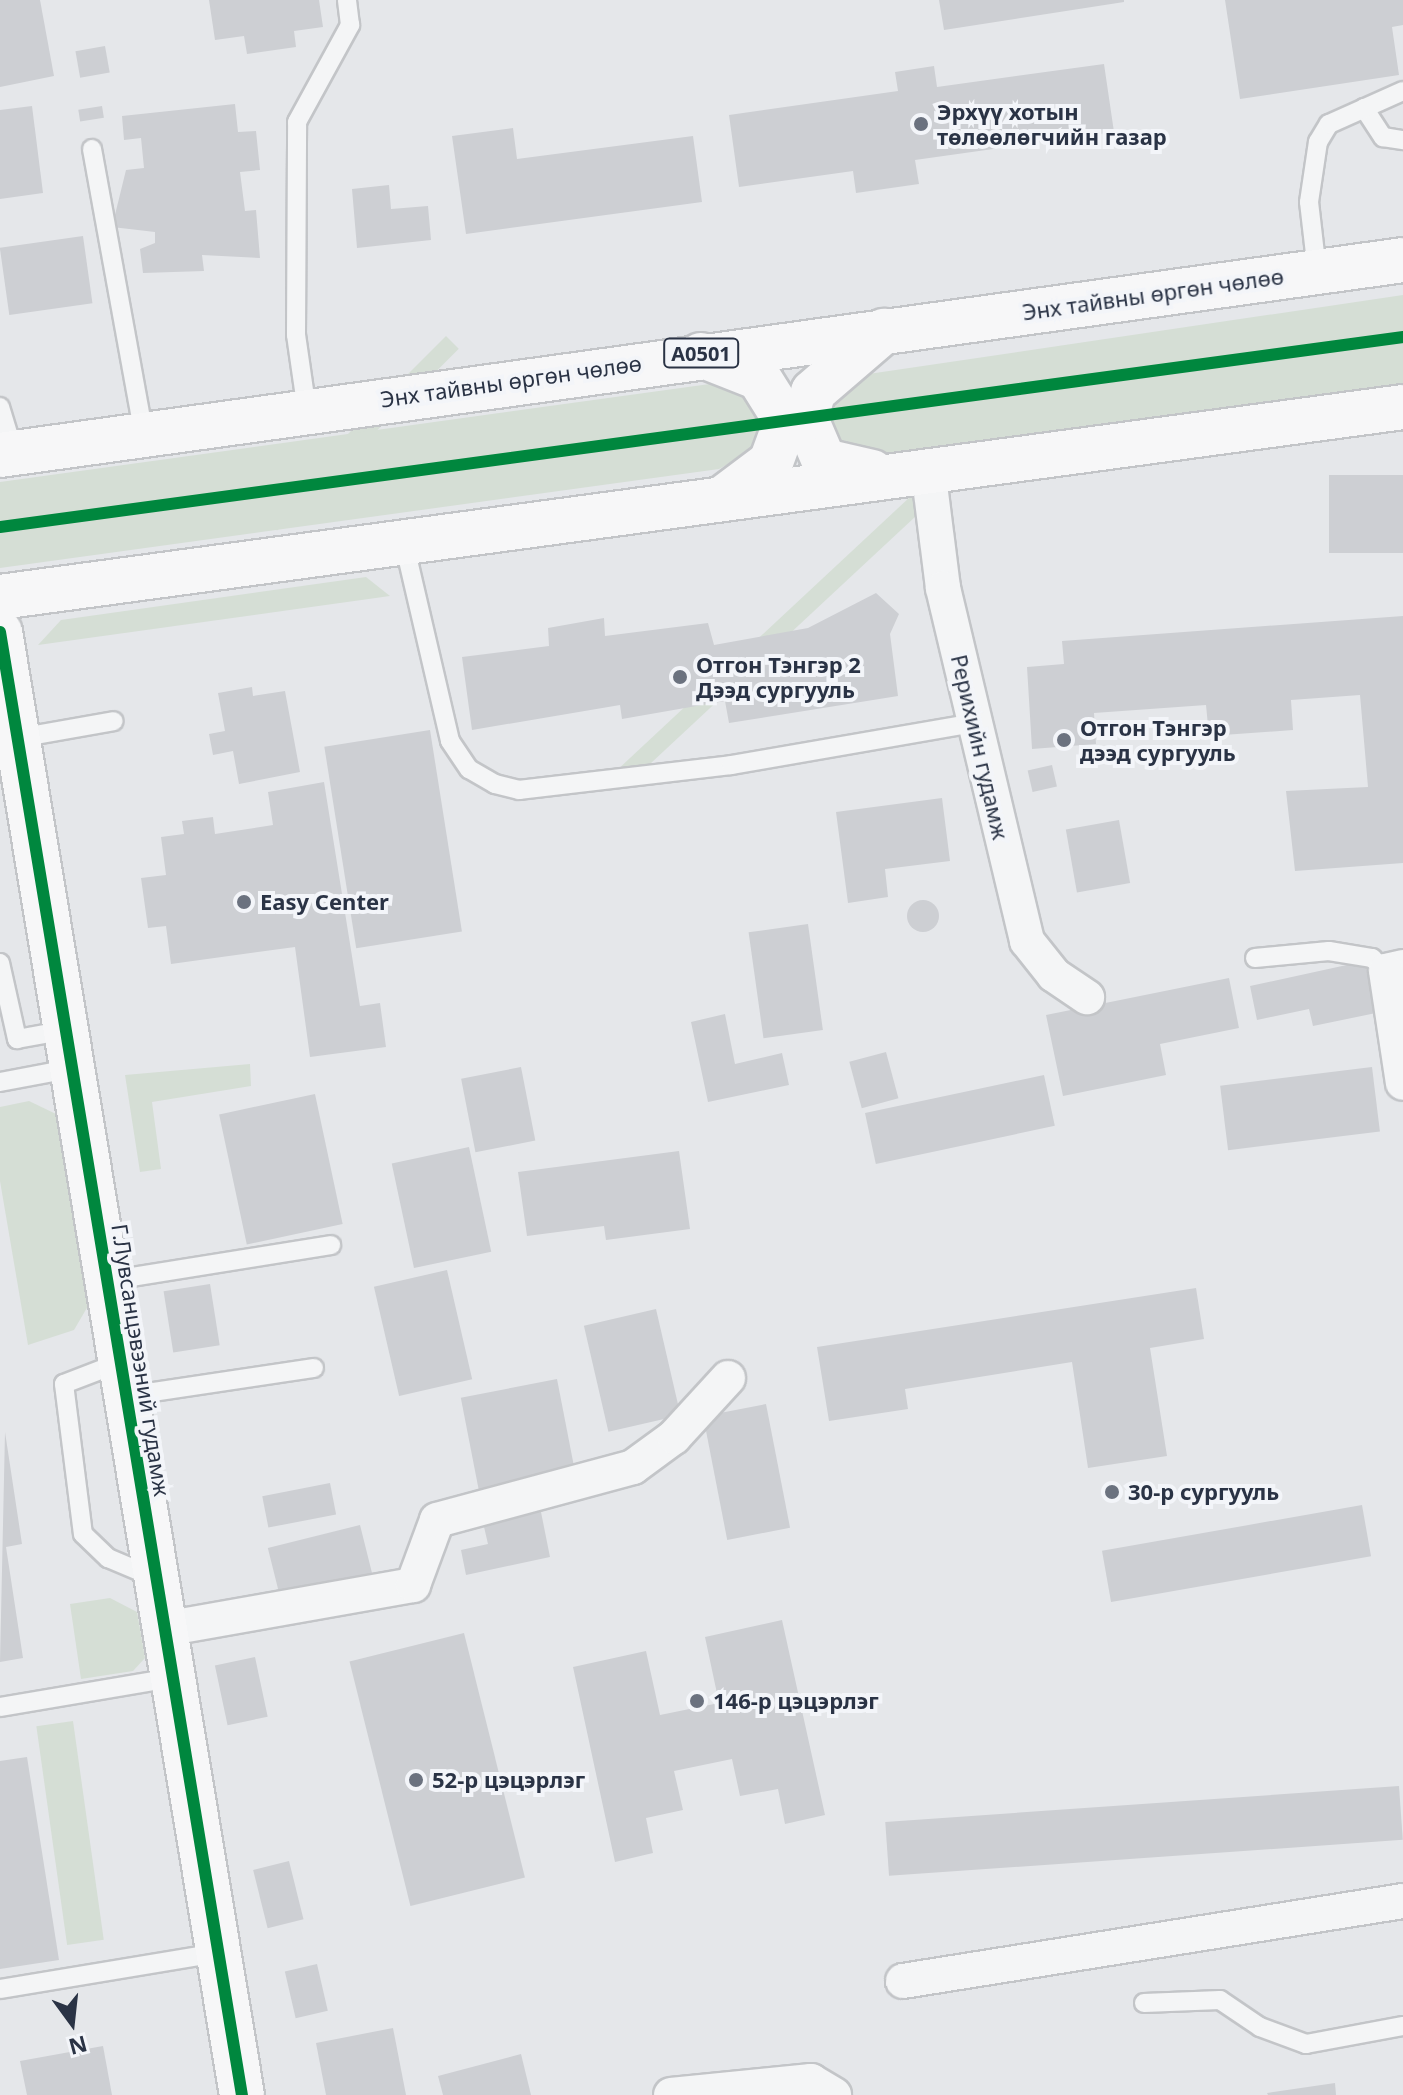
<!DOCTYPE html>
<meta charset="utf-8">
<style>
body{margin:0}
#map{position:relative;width:1403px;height:2095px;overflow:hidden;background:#e5e7ea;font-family:"Noto Sans",sans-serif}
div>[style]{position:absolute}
.green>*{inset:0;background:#d5ded5;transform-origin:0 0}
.building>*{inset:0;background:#cdcfd3;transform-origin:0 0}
.round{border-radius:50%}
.roads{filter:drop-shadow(2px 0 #c3c5c8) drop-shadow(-2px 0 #c3c5c8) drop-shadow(0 2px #c3c5c8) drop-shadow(0 -2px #c3c5c8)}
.lane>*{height:18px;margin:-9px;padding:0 9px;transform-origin:9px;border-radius:9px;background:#f4f5f6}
.street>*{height:34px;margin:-17px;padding:0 17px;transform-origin:17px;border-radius:17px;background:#f4f5f6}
.secondary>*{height:44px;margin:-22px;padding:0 22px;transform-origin:22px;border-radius:22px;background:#f7f7f8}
.highway>*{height:44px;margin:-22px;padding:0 22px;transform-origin:22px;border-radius:22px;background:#f7f7f8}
.cycleway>*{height:12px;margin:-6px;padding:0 6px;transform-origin:6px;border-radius:6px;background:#00873e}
.dots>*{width:22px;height:22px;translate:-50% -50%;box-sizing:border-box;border:4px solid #f3f5f9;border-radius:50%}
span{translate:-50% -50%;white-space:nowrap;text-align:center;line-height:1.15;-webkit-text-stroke:8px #f3f5f9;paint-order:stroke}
.shield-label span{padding:2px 6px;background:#f3f5f9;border:2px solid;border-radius:6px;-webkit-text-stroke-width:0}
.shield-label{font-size:20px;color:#2a3345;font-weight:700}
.poi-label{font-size:22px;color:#2a3345;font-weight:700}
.left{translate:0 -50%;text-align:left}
.street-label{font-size:22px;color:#2a3345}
.north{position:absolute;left:32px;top:1983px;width:80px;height:80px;-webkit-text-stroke:6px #f3f5f9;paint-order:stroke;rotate:165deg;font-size:22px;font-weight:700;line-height:32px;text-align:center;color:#2a3345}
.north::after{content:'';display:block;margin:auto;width:28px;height:36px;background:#2a3345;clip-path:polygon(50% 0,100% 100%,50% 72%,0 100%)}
</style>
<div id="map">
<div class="green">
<i style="clip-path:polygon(1403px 295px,1403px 383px,872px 458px,834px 451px,816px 425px,848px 377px)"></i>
<i style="left:446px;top:336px;width:18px;height:257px;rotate:45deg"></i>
<i style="clip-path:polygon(717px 383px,745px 391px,763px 424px,753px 450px,719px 469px,0 568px,0 482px)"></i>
<i style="left:911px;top:496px;width:18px;height:406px;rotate:47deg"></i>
<i style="clip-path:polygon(366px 577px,390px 596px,38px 645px,61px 620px)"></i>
<i style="clip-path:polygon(250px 1064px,251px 1086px,152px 1102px,161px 1169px,140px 1172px,125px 1075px)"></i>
<i style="clip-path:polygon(29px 1101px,56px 1114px,88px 1306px,74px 1330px,28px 1345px,0 1181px,0 1107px)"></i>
<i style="clip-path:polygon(110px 1598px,137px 1612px,145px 1658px,133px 1671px,81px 1679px,70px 1604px)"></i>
<i style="left:73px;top:1721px;width:221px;height:37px;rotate:82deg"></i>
</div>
<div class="building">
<i style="clip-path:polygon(0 0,40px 0,54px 76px,0 87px)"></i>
<i style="clip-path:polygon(209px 0,319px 0,323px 27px,294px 31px,296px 47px,247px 54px,244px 36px,215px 40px)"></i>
<i style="clip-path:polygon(939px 0,1124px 0,1124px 2px,944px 30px)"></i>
<i style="clip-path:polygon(1225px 0,1403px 0,1403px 25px,1392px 27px,1399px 75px,1240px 99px)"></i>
<i style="left:105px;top:46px;width:27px;height:30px;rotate:80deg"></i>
<i style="clip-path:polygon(1104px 64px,1114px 132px,915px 160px,919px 184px,856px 193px,853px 171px,739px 187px,729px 115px,898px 91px,895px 72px,934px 66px,937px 87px)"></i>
<i style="clip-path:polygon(235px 104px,238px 132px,256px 131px,260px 170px,240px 172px,245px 211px,256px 210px,260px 258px,202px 255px,204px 271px,143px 273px,140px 249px,155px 243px,155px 232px,112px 227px,126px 170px,144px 168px,141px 138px,124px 140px,122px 116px)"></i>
<i style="clip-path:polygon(32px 106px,43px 193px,0 199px,0 110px)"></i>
<i style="left:102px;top:106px;width:12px;height:24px;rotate:81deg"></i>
<i style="clip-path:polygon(513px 128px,517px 159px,693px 136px,702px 202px,466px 234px,452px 136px)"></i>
<i style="clip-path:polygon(389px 185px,391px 209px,428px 206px,431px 240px,357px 248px,352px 189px)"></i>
<i style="left:83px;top:236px;width:68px;height:84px;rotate:82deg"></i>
<i style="left:1403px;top:475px;width:78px;height:74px;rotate:90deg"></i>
<i style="clip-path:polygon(876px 593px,899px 614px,890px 634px,898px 696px,729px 723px,725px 701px,622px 719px,620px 705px,472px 730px,462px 657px,549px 646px,548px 628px,604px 618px,605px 636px,708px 623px,714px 645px,808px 628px)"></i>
<i style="clip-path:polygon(1403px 616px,1403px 863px,1295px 871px,1286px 791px,1368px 787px,1360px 695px,1291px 700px,1293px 730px,1209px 736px,1206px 705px,1094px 713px,1096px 744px,1032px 749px,1027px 667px,1064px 664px,1062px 641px)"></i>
<i style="clip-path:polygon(252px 687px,253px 696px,285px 691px,300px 772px,239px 784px,233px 751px,213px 755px,209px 734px,225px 731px,218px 693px)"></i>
<i style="left:430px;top:730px;width:204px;height:107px;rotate:81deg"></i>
<i style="left:1052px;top:765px;width:22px;height:25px;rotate:77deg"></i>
<i style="clip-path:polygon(324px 782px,360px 1006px,380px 1003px,386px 1047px,310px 1057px,295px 947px,171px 964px,166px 926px,148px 928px,141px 878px,166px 875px,161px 837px,184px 834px,182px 821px,213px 817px,215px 834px,273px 825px,268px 792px)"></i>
<i style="clip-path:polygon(942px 798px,950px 861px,885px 869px,888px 897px,848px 903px,836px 812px)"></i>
<i style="left:1119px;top:820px;width:64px;height:54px;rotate:80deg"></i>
<i class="round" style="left:907px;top:900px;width:32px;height:32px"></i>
<i style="left:808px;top:924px;width:107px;height:60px;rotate:82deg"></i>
<i style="clip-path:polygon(1365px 961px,1376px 1013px,1313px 1026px,1309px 1009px,1257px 1020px,1250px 986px)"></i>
<i style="clip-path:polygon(1229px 978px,1239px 1028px,1160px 1044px,1166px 1075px,1063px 1096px,1046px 1015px)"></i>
<i style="clip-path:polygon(725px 1014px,735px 1064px,782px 1053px,789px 1085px,708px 1102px,691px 1022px)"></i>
<i style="left:886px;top:1052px;width:48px;height:38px;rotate:75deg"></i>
<i style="left:521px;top:1067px;width:75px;height:61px;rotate:79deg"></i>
<i style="left:1372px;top:1067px;width:65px;height:153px;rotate:83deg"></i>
<i style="left:1044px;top:1075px;width:52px;height:183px;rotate:78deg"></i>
<i style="left:315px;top:1094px;width:133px;height:98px;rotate:78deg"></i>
<i style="left:469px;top:1147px;width:107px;height:79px;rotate:78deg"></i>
<i style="clip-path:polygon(679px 1151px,690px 1229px,606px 1240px,604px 1226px,527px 1236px,518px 1172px)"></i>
<i style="left:447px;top:1270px;width:112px;height:75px;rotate:77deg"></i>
<i style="left:210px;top:1284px;width:62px;height:47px;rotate:81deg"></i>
<i style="clip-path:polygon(1196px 1288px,1204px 1339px,1150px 1348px,1167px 1456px,1088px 1468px,1072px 1362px,905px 1389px,908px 1409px,829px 1421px,817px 1347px)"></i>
<i style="left:656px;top:1309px;width:109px;height:74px;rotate:77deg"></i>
<i style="left:557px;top:1379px;width:100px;height:98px;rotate:79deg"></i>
<i style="left:766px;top:1404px;width:126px;height:64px;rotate:79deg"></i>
<i style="clip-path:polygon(5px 1432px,22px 1544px,6px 1547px,23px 1658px,0 1662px)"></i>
<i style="left:330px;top:1483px;width:32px;height:69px;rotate:79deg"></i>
<i style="clip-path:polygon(539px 1502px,550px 1557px,466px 1575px,461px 1550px,488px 1544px,481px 1514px)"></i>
<i style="left:1362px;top:1505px;width:52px;height:264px;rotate:80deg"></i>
<i style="left:360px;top:1525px;width:56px;height:95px;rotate:76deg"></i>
<i style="clip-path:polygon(782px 1620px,825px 1815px,785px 1824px,778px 1789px,740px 1796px,732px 1759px,674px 1771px,683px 1810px,646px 1818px,653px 1853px,615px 1862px,573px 1667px,646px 1651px,660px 1715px,719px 1703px,705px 1637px)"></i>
<i style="left:464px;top:1633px;width:252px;height:118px;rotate:76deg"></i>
<i style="left:255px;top:1657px;width:61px;height:41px;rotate:78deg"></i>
<i style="clip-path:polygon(27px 1757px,59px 1960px,0 1969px,0 1761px)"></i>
<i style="left:1399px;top:1786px;width:54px;height:515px;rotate:86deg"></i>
<i style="left:289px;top:1861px;width:60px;height:37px;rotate:76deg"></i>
<i style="left:317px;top:1964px;width:48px;height:33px;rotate:77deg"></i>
<i style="clip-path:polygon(393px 2028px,406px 2095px,326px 2095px,316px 2043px)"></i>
<i style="clip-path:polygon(103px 2046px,112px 2095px,27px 2095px,20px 2061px)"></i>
<i style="clip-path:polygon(521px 2054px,531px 2095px,443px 2095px,438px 2076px)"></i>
<i style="clip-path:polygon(1335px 2083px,1336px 2095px,1268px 2095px,1267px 2093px)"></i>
</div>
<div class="roads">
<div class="lane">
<i style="left:1364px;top:108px;width:35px;rotate:57deg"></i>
<i style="left:1383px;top:137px;width:20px;rotate:9deg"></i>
<i style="left:92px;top:149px;width:291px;rotate:79.7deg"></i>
<i style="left:1317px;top:271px;width:69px;rotate:-96.6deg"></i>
<i style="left:1309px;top:202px;width:61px;rotate:-81.5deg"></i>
<i style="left:1318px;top:142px;width:21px;rotate:-59deg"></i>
<i style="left:1329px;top:124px;width:81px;rotate:-24deg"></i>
<i style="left:0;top:407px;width:48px;rotate:73.1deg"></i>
<i style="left:307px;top:411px;width:77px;rotate:-98.2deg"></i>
<i style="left:296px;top:335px;width:213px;rotate:-89.7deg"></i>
<i style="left:297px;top:122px;width:111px;rotate:-61.3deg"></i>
<i style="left:350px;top:25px;width:25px;rotate:-97deg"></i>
<i style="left:404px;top:543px;width:203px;rotate:76.9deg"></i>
<i style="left:450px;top:741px;width:34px;rotate:56deg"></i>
<i style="left:469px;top:769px;width:30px;rotate:30deg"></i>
<i style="left:495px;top:784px;width:25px;rotate:14deg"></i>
<i style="left:519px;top:790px;width:213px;rotate:-6.7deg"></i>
<i style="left:731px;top:765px;width:248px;rotate:-9.8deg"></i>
<i style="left:18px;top:738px;width:97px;rotate:-10deg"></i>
<i style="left:1255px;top:958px;width:74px;rotate:-5.4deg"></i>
<i style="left:1329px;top:951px;width:44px;rotate:9.2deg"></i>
<i style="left:1372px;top:958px;width:19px;rotate:43deg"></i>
<i style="left:0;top:963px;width:78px;rotate:77.4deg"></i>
<i style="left:17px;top:1039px;width:51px;rotate:-10.2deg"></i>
<i style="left:0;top:1082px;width:75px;rotate:-10.7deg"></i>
<i style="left:107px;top:1281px;width:227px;rotate:-9.1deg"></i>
<i style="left:121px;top:1362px;width:61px;rotate:158.9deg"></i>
<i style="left:64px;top:1384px;width:151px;rotate:82.8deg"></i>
<i style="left:83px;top:1534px;width:35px;rotate:44deg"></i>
<i style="left:108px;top:1558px;width:49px;rotate:22.9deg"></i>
<i style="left:126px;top:1396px;width:190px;rotate:-8.5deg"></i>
<i style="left:0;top:1707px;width:173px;rotate:-9.6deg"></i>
<i style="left:0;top:1989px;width:221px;rotate:-9.4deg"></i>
<i style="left:1144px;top:2003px;width:76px;rotate:-2.3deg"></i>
<i style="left:1220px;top:2000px;width:48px;rotate:34deg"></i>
<i style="left:1260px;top:2027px;width:49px;rotate:20.3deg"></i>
<i style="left:1306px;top:2044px;width:99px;rotate:-10.5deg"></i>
</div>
<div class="street">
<i style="left:928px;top:469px;width:120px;rotate:82.8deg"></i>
<i style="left:943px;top:588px;width:363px;rotate:76.6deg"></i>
<i style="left:1027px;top:941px;width:43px;rotate:51.5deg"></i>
<i style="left:1054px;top:975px;width:40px;rotate:34deg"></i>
<i style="left:1403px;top:967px;width:17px;rotate:167deg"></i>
<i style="left:1386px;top:971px;width:113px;rotate:81.4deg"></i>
<i style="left:164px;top:1629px;width:253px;rotate:-10deg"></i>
<i style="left:413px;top:1585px;width:69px;rotate:-69.7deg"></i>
<i style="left:437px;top:1520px;width:203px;rotate:-15.1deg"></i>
<i style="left:633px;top:1467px;width:51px;rotate:-36.2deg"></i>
<i style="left:674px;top:1437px;width:80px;rotate:-47.5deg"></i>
<i style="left:903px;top:1981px;width:506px;rotate:-9.09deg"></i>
<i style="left:671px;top:2095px;width:141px;rotate:-5.7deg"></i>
<i style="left:811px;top:2081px;width:27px;rotate:31deg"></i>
</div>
<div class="secondary">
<i style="left:0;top:632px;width:1483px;rotate:80.61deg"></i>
</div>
<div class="highway">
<i style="left:701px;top:355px;width:62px;rotate:21.6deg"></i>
<i style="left:759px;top:378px;width:51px;rotate:57.9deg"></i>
<i style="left:786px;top:421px;width:44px;rotate:110.1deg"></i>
<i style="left:771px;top:462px;width:55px;rotate:143.1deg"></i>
<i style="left:0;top:455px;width:1416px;rotate:-7.91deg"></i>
<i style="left:872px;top:472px;width:49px;rotate:-167.1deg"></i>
<i style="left:824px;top:461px;width:46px;rotate:-113.2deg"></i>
<i style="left:806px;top:419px;width:28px;rotate:-75deg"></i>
<i style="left:813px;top:392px;width:94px;rotate:-40.7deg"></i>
<i style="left:0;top:597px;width:1416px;rotate:-7.71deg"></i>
</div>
</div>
<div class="cycleway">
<i style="left:0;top:527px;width:1416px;rotate:-7.71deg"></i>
<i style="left:0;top:632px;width:1483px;rotate:80.61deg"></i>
</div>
<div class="dots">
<i style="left:921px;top:124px;background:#6b727f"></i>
<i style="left:680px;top:677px;background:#6b727f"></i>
<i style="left:1064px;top:740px;background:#6b727f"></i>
<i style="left:244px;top:902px;background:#6b727f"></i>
<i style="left:1112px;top:1492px;background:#6b727f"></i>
<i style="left:697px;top:1701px;background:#6b727f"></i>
<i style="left:416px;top:1780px;background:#6b727f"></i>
</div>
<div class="shield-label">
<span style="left:701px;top:353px">A0501</span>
</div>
<div class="poi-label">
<span class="left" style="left:937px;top:124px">Эрхүү хотын<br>төлөөлөгчийн газар</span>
<span class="left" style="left:696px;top:677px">Отгон Тэнгэр 2<br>Дээд сургууль</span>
<span class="left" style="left:1080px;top:740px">Отгон Тэнгэр<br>дээд сургууль</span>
<span class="left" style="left:260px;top:902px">Easy Center</span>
<span class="left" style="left:1128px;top:1492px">30-р сургууль</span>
<span class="left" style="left:713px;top:1701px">146-р цэцэрлэг</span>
<span class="left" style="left:432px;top:1780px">52-р цэцэрлэг</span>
</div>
<div class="street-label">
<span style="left:1153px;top:294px;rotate:-8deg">Энх тайвны өргөн чөлөө</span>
<span style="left:511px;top:381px;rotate:-8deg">Энх тайвны өргөн чөлөө</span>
<span style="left:980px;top:747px;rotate:77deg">Рерихийн гудамж</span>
<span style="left:141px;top:1360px;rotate:81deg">Г.Лувсанцэвээний гудамж</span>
</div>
<div class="north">N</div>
</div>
